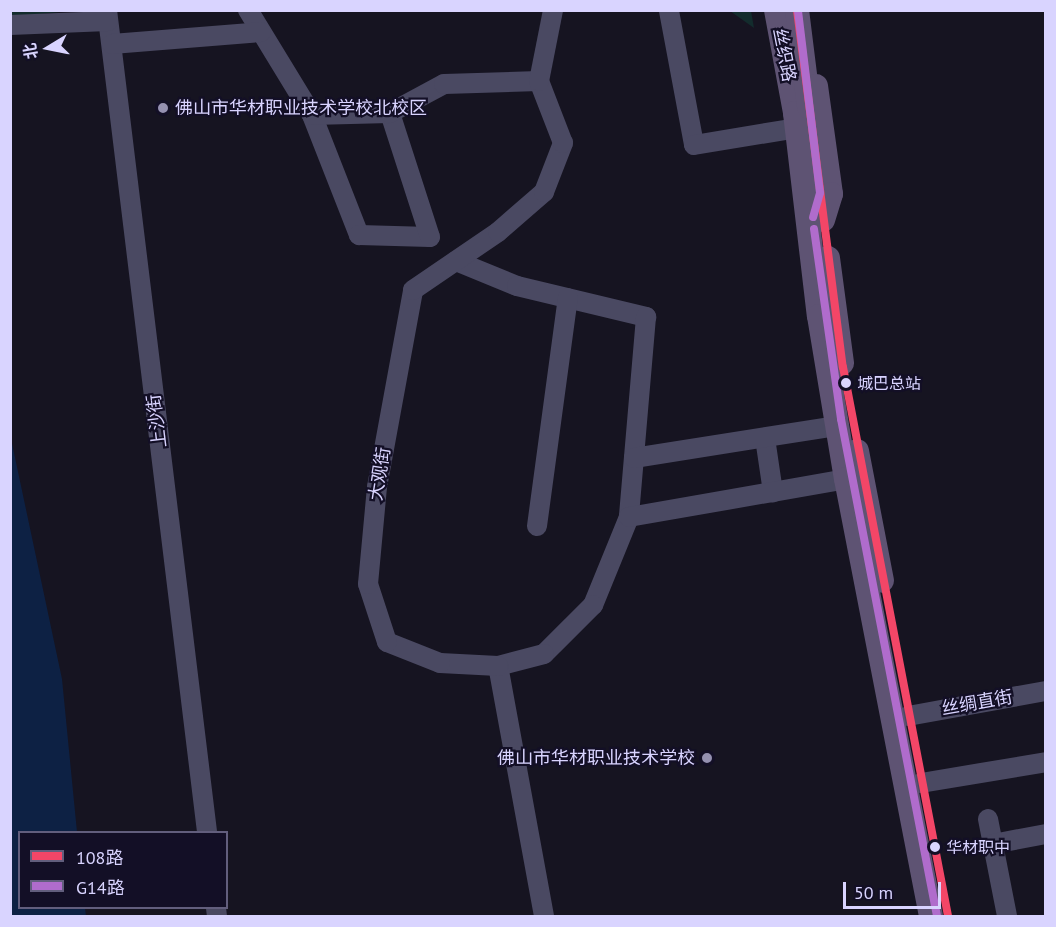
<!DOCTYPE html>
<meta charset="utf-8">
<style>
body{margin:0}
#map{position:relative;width:1056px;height:927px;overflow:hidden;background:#161421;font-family:"PT Sans","Noto Sans SC",sans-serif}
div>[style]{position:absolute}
.green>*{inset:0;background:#132c2d}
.water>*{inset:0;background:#0d2144}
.minor>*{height:20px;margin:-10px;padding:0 10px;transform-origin:10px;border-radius:10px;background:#4a4962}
.major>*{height:24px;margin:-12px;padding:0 12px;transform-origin:12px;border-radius:12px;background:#5e5373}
.bus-1>*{height:8px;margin:-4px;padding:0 4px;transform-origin:4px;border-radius:4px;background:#f34667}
.bus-2>*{height:8px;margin:-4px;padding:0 4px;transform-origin:4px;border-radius:4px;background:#b06ccc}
.dots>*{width:16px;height:16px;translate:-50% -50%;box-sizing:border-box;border:3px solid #130f26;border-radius:50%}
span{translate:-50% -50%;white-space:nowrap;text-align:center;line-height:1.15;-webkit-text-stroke:4.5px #130f26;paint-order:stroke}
.bus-label{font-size:16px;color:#d9d4ff}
.left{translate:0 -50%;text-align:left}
.street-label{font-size:18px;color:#d9d4ff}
.poi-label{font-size:18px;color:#d9d4ff}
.right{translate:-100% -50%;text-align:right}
.frame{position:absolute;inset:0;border:12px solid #d9d4ff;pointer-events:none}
.legend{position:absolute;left:18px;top:831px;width:210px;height:78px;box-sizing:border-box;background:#130f26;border:2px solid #625e7d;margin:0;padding:8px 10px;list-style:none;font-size:18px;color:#d9d4ff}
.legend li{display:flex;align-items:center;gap:12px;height:30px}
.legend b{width:30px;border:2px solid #625e7d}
.north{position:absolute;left:18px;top:18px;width:60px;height:60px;-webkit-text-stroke:4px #130f26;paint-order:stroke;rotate:260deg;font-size:16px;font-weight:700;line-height:24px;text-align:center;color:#d9d4ff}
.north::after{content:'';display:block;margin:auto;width:21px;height:27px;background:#d9d4ff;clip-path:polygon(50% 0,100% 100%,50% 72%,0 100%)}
.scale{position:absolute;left:843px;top:882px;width:98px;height:27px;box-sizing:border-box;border:3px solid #d9d4ff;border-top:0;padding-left:8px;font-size:18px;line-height:21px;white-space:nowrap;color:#d9d4ff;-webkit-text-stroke:4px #130f26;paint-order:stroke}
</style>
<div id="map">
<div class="green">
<i style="clip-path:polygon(11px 10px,69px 11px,11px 17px)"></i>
<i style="clip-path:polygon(730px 11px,751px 11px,754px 28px)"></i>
</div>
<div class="water">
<i style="clip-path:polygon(10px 434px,62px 679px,77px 832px,20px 832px,20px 908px,85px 908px,86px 916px,11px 916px)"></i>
</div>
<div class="minor">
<i style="left:107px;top:10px;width:828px;rotate:83.06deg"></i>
<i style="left:248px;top:10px;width:123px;rotate:58.6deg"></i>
<i style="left:312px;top:115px;width:129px;rotate:68.6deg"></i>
<i style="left:359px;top:235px;width:71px;rotate:1.6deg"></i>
<i style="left:430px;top:237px;width:130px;rotate:-107.9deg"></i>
<i style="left:390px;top:113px;width:78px;rotate:178.5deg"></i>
<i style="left:669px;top:11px;width:136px;rotate:79.4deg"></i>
<i style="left:694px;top:145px;width:104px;rotate:-9.4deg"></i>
<i style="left:10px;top:25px;width:98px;rotate:-2.3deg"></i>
<i style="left:112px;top:44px;width:149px;rotate:-4.6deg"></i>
<i style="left:390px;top:113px;width:61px;rotate:-28.2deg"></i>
<i style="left:444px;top:84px;width:95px;rotate:-1.8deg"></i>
<i style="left:456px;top:261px;width:66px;rotate:22.3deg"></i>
<i style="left:517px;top:286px;width:133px;rotate:13.5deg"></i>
<i style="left:646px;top:317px;width:201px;rotate:94.9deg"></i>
<i style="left:629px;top:517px;width:95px;rotate:112.2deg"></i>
<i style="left:593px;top:605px;width:69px;rotate:135deg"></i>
<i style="left:544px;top:654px;width:48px;rotate:165.4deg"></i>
<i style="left:765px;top:438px;width:55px;rotate:81.6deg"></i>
<i style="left:634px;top:458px;width:206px;rotate:-9deg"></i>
<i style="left:629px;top:517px;width:220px;rotate:-9.9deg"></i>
<i style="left:537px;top:526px;width:230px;rotate:-82.3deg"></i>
<i style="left:908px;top:716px;width:140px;rotate:-10.3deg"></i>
<i style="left:921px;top:783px;width:127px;rotate:-9.5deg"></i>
<i style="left:988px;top:819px;width:99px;rotate:78.9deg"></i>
<i style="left:993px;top:844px;width:54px;rotate:-10.7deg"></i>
<i style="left:216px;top:908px;width:8px;rotate:83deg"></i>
<i style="left:544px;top:916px;width:254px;rotate:-100.4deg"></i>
<i style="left:498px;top:666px;width:58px;rotate:-177deg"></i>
<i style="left:440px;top:663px;width:57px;rotate:-158.4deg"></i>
<i style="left:387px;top:642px;width:61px;rotate:-108.1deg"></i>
<i style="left:368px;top:584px;width:97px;rotate:-84.7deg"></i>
<i style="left:377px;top:487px;width:200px;rotate:-79.6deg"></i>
<i style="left:413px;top:290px;width:103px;rotate:-34.3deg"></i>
<i style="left:498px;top:232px;width:61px;rotate:-41deg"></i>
<i style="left:544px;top:192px;width:53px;rotate:-68.8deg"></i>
<i style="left:563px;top:143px;width:66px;rotate:-111.2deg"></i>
<i style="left:539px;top:81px;width:72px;rotate:-78.8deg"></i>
</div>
<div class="major">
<i style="left:776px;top:10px;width:105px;rotate:79.5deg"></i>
<i style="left:795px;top:113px;width:204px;rotate:83.3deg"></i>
<i style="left:819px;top:316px;width:165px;rotate:80.6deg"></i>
<i style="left:846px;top:479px;width:445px;rotate:79deg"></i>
<i style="left:797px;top:10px;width:98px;rotate:82.9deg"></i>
<i style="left:816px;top:86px;width:109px;rotate:82.1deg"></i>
<i style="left:831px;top:194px;width:27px;rotate:107deg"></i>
<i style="left:828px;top:258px;width:106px;rotate:82.4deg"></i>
<i style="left:857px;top:451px;width:132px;rotate:79.1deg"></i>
</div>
<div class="bus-1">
<i style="left:797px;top:10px;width:360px;rotate:82.7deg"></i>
<i style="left:843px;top:367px;width:559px;rotate:79.17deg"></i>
</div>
<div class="bus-2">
<i style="left:798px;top:11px;width:183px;rotate:83.1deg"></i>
<i style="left:820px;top:193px;width:25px;rotate:106deg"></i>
<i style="left:814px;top:229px;width:192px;rotate:81.9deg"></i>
<i style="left:841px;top:419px;width:506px;rotate:79.07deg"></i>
</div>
<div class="dots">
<i style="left:163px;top:108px;background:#9591b1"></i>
<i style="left:846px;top:383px;background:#d9d4ff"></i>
<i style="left:707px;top:758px;background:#9591b1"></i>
<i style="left:935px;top:847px;background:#d9d4ff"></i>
</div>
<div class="bus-label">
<span class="left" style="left:857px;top:383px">城巴总站</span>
<span class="left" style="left:946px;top:847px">华材职中</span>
</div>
<div class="street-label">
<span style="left:784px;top:55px;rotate:79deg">丝织路</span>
<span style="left:157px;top:421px;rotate:-97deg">上沙街</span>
<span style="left:380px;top:474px;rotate:-81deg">大观街</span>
<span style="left:977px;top:703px;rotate:-10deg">丝绸直街</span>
</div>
<div class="poi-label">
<span class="left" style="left:175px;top:108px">佛山市华材职业技术学校北校区</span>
<span class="right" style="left:695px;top:758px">佛山市华材职业技术学校</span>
</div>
<div class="frame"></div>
<ul class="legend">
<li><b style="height:8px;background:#f34667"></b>108路</li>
<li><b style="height:8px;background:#b06ccc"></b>G14路</li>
</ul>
<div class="north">北</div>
<div class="scale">50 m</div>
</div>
